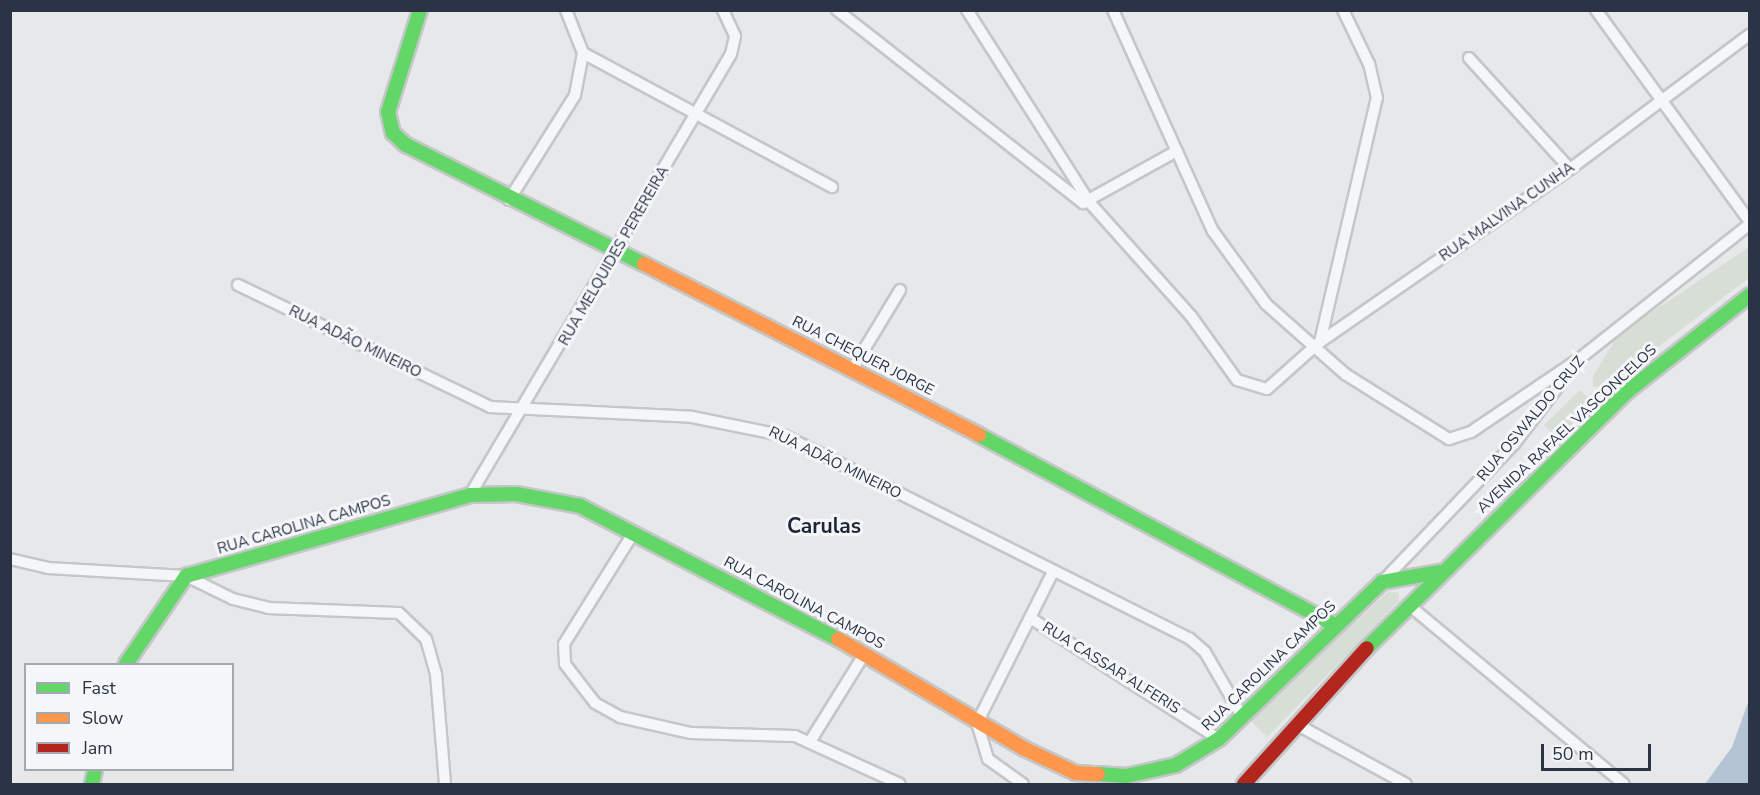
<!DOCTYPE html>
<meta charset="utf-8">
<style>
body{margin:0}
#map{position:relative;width:1760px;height:795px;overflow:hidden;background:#e6e8ea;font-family:"Nunito Sans",sans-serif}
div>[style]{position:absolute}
.green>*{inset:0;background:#d6ded6}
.water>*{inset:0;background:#b4c4d5}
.roads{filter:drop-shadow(2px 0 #c4c6c8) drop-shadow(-2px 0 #c4c6c8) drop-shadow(0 2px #c4c6c8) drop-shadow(0 -2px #c4c6c8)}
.street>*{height:10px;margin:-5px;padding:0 5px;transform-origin:5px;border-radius:5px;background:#f5f6f7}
.fast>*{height:14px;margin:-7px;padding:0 7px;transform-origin:7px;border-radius:7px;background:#63d668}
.slow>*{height:14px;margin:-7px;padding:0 7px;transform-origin:7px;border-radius:7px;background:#ff974d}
.jam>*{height:14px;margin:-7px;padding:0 7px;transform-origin:7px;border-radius:7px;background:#b3261e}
span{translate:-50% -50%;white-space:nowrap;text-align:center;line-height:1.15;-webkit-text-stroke:6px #f4f6f9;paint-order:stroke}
.street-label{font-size:15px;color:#2b3445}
.district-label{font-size:21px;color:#1d2536;font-weight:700}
.frame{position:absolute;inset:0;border:12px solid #2b3445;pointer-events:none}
.legend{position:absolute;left:24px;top:663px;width:210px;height:108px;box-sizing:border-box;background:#f4f6f9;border:2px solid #a4a8b1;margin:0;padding:8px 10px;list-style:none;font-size:18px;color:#2b3445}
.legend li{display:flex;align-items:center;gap:12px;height:30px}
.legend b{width:30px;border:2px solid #a4a8b1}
.scale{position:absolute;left:1541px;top:744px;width:110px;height:27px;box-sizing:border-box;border:3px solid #2b3445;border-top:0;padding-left:8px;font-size:18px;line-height:21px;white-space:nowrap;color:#2b3445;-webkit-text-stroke:4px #f4f6f9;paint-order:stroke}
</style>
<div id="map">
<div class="green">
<i style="clip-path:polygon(1749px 247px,1749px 278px,1606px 386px,1593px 387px,1593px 376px,1618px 335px)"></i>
<i style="clip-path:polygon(1580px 390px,1596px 405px,1557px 438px,1544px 425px)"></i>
<i style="clip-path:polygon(1389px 591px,1399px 593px,1399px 601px,1267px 737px,1249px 719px)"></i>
</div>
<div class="water">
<i style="clip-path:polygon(1749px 700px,1749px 784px,1705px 784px,1732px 747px)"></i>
</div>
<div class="roads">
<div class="street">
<i style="left:566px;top:10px;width:46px;rotate:68.4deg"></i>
<i style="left:583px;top:53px;width:283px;rotate:28.3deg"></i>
<i style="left:837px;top:10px;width:313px;rotate:38.1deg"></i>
<i style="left:1083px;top:203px;width:107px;rotate:-29deg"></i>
<i style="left:967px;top:10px;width:229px;rotate:57.5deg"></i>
<i style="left:1090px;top:203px;width:152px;rotate:48.2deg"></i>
<i style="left:1191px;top:316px;width:79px;rotate:54.3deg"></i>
<i style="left:1237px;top:380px;width:31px;rotate:17deg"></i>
<i style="left:1267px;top:389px;width:71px;rotate:-41.6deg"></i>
<i style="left:1320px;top:342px;width:304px;rotate:-34.7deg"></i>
<i style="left:1570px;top:169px;width:224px;rotate:-36.8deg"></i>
<i style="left:1113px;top:10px;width:243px;rotate:65.7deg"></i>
<i style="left:1213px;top:231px;width:90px;rotate:54deg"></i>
<i style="left:1266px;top:304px;width:106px;rotate:41.5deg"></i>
<i style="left:1345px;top:374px;width:123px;rotate:32deg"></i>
<i style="left:1449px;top:439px;width:23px;rotate:-18deg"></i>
<i style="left:1471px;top:432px;width:130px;rotate:-34.1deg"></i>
<i style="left:1596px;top:10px;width:262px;rotate:54deg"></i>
<i style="left:1469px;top:58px;width:150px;rotate:47.7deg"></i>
<i style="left:509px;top:200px;width:124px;rotate:-57.8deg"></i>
<i style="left:575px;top:95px;width:43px;rotate:-79.2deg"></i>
<i style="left:238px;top:285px;width:280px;rotate:25.8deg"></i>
<i style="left:490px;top:407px;width:202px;rotate:2.8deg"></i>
<i style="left:692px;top:417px;width:95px;rotate:11.5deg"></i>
<i style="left:785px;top:436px;width:452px;rotate:26.6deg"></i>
<i style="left:1189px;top:638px;width:21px;rotate:41deg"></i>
<i style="left:1205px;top:652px;width:74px;rotate:60deg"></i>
<i style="left:1320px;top:342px;width:251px;rotate:-76.9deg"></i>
<i style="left:1377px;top:98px;width:35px;rotate:-103deg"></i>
<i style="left:1369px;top:64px;width:60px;rotate:-115.7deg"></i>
<i style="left:853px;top:368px;width:91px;rotate:-58.9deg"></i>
<i style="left:470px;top:495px;width:512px;rotate:-59.38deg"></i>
<i style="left:731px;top:54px;width:18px;rotate:-77deg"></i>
<i style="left:735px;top:36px;width:29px;rotate:-115deg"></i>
<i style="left:634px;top:532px;width:132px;rotate:122deg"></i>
<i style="left:564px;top:644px;width:20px;rotate:87deg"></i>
<i style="left:565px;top:664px;width:49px;rotate:52.4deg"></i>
<i style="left:595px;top:703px;width:29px;rotate:29deg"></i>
<i style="left:620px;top:717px;width:73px;rotate:12.7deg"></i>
<i style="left:691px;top:733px;width:104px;rotate:1.7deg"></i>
<i style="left:795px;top:736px;width:115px;rotate:24.6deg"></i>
<i style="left:10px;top:559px;width:39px;rotate:13deg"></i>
<i style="left:48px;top:568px;width:138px;rotate:3.3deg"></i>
<i style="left:186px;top:576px;width:52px;rotate:26.1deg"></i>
<i style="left:233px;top:599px;width:36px;rotate:14deg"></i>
<i style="left:268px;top:608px;width:131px;rotate:2.2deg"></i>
<i style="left:399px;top:613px;width:37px;rotate:44deg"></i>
<i style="left:426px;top:639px;width:36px;rotate:74deg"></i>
<i style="left:436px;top:674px;width:110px;rotate:85.3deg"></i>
<i style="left:1382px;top:582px;width:191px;rotate:-46.3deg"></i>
<i style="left:1514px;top:444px;width:107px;rotate:-52.6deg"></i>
<i style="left:1579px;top:359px;width:218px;rotate:-38.3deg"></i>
<i style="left:1410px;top:606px;width:278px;rotate:39.8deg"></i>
<i style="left:1032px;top:619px;width:222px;rotate:32.7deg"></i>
<i style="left:1296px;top:724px;width:125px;rotate:28.6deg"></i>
<i style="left:811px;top:740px;width:102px;rotate:-58.2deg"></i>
<i style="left:1023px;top:784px;width:43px;rotate:-144.5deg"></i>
<i style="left:988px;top:759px;width:38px;rotate:-107deg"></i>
<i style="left:977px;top:723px;width:167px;rotate:-63.3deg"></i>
</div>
<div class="fast">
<i style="left:420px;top:10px;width:107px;rotate:107.4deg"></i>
<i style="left:388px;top:112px;width:22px;rotate:77deg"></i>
<i style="left:393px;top:133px;width:18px;rotate:43deg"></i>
<i style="left:406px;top:145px;width:266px;rotate:26.6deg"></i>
<i style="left:979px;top:435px;width:404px;rotate:28.1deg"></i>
<i style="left:1367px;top:648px;width:366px;rotate:-44.6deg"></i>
<i style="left:1628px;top:391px;width:155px;rotate:-38.2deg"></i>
<i style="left:126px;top:664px;width:107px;rotate:-55.7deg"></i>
<i style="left:186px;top:576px;width:295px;rotate:-15.9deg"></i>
<i style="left:470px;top:495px;width:46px;rotate:-1.2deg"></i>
<i style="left:516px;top:494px;width:65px;rotate:10.6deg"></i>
<i style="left:580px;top:506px;width:290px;rotate:27.3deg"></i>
<i style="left:1098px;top:774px;width:28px;rotate:4deg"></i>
<i style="left:1126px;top:776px;width:51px;rotate:-12.4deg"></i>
<i style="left:1176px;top:765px;width:50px;rotate:-31.2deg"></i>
<i style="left:1219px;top:739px;width:226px;rotate:-43.9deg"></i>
<i style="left:1382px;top:582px;width:59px;rotate:-9.8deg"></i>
<i style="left:92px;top:784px;width:14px;rotate:-78deg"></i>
</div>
<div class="slow">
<i style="left:644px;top:264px;width:376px;rotate:27deg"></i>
<i style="left:838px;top:639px;width:217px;rotate:30.5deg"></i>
<i style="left:1025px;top:749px;width:56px;rotate:25.2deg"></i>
<i style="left:1076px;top:773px;width:22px;rotate:3deg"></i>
</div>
<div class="jam">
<i style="left:1244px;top:784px;width:183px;rotate:-47.9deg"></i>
</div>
</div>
<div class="street-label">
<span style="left:1507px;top:212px;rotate:-35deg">RUA MALVINA CUNHA</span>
<span style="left:614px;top:256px;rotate:-60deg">RUA MELQUIDES PEREREIRA</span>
<span style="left:355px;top:342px;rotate:26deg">RUA ADÃO MINEIRO</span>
<span style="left:863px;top:356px;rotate:27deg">RUA CHEQUER JORGE</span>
<span style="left:1531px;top:419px;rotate:-50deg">RUA OSWALDO CRUZ</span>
<span style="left:1567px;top:429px;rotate:-43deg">AVENIDA RAFAEL VASCONCELOS</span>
<span style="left:835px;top:463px;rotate:26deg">RUA ADÃO MINEIRO</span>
<span style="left:304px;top:525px;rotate:-16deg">RUA CAROLINA CAMPOS</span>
<span style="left:804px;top:603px;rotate:28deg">RUA CAROLINA CAMPOS</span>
<span style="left:1269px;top:666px;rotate:-44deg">RUA CAROLINA CAMPOS</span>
<span style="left:1111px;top:668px;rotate:32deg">RUA CASSAR ALFERIS</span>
</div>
<div class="district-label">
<span style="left:824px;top:526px">Carulas</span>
</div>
<div class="frame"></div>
<ul class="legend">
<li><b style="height:8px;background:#63d668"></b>Fast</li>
<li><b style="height:8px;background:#ff974d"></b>Slow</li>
<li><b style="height:8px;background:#b3261e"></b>Jam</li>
</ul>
<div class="scale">50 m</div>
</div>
